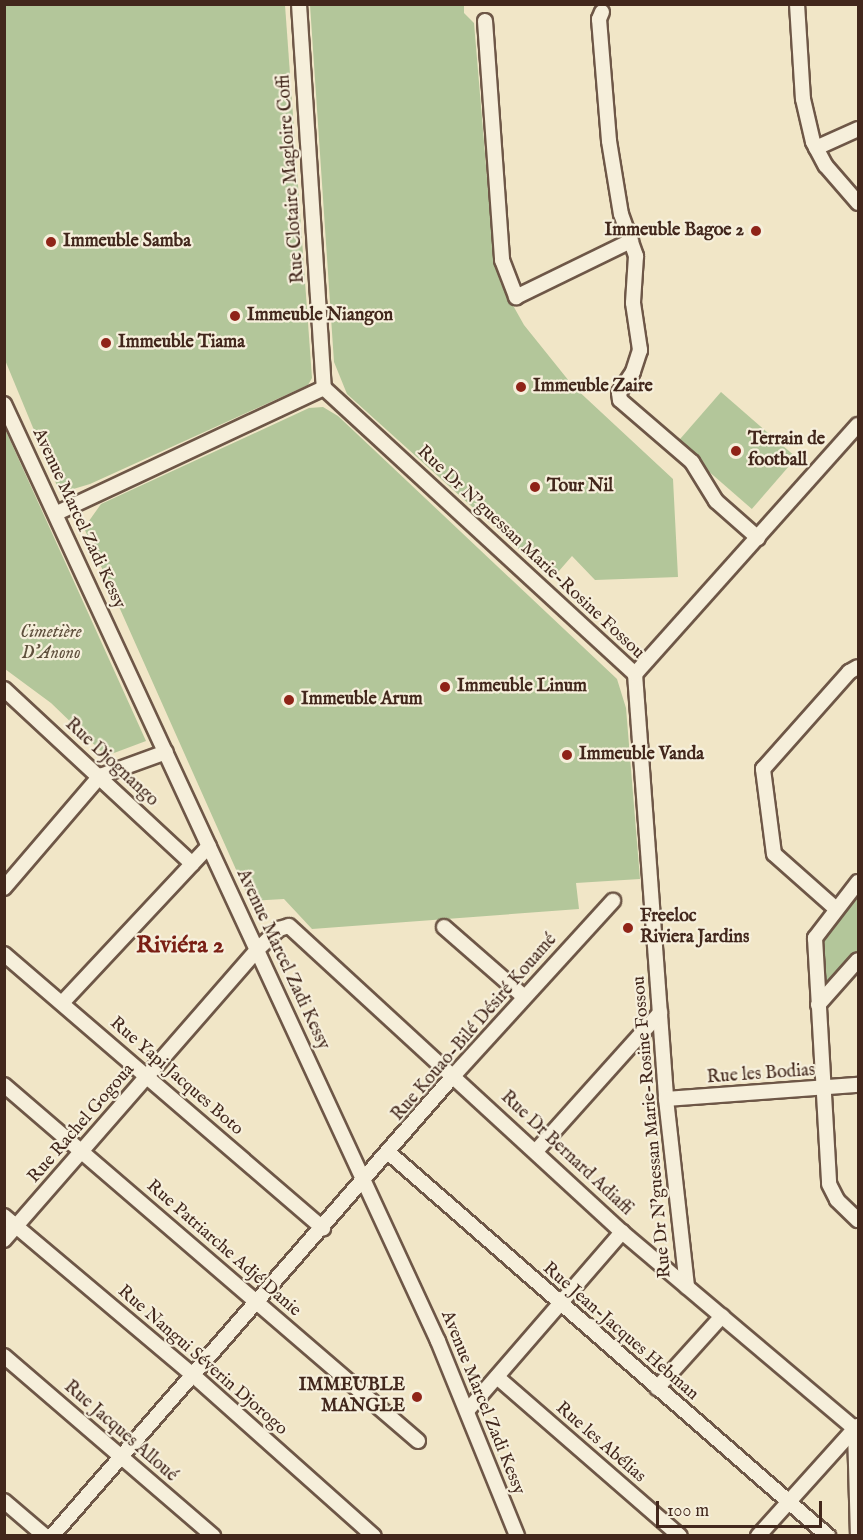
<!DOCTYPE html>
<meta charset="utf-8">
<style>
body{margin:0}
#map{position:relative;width:863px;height:1540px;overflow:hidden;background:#f1e6c7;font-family:"IM FELL English",serif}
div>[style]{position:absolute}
.green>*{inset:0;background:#b3c69a;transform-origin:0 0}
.roads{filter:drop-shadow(2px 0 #6e5747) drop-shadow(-2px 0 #6e5747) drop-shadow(0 2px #6e5747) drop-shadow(0 -2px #6e5747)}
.minor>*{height:14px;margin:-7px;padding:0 7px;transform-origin:7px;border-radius:7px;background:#f6efdb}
.dots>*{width:16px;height:16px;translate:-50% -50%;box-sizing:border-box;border:3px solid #f6efdb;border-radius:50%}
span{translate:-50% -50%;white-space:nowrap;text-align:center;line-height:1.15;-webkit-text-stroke:4.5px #f6efdb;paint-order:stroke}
.street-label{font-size:18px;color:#42271c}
.poi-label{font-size:18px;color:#42271c;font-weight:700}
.right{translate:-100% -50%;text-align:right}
.left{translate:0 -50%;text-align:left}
.park-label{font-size:18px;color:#5e4f3c;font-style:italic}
.district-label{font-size:24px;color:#7a1f14;font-weight:700}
.frame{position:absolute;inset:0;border:6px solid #42271c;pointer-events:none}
.scale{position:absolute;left:656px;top:1501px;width:166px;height:27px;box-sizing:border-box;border:3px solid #42271c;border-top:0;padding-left:8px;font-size:18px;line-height:21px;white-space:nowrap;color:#42271c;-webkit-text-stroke:4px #f6efdb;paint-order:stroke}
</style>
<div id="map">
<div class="green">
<i style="clip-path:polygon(4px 5px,285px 5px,312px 378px,308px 385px,90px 484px,60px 493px,5px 360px)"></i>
<i style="clip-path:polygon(310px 5px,464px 5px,464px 13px,474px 23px,494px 261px,501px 284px,524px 325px,573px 386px,673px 479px,678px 577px,595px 580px,572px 556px,552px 579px,347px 394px,334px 362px)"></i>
<i style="left:721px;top:392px;width:100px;height:68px;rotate:41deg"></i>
<i style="clip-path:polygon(323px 407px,338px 416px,617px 679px,626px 708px,640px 879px,576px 883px,579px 909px,312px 929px,284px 899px,250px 901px,84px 528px,101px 504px,309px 408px)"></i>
<i style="clip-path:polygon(5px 429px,146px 741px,106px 756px,51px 703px,5px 669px)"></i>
<i style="clip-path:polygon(858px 896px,858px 956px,823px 995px,820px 939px)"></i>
</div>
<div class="roads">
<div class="minor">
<i style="left:299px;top:4px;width:385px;rotate:86.3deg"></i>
<i style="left:797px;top:4px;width:95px;rotate:86.4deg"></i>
<i style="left:803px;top:99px;width:44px;rotate:76.9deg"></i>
<i style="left:813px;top:142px;width:27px;rotate:62deg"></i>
<i style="left:826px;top:166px;width:49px;rotate:49.1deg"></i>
<i style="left:602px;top:12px;width:8px;rotate:113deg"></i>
<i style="left:599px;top:19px;width:122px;rotate:85.3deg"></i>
<i style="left:609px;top:141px;width:74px;rotate:80.7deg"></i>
<i style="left:621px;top:214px;width:45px;rotate:70.3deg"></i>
<i style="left:636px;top:256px;width:47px;rotate:93.7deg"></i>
<i style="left:633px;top:303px;width:48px;rotate:81.5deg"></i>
<i style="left:640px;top:350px;width:23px;rotate:108deg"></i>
<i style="left:633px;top:372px;width:25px;rotate:124deg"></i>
<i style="left:619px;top:393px;width:7px;rotate:82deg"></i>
<i style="left:620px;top:400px;width:95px;rotate:40.7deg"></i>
<i style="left:692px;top:462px;width:46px;rotate:58.4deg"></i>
<i style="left:716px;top:501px;width:56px;rotate:41.4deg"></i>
<i style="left:485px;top:21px;width:240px;rotate:85.9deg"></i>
<i style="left:502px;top:260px;width:40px;rotate:69deg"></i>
<i style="left:516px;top:297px;width:128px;rotate:-26deg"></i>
<i style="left:816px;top:148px;width:46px;rotate:-24.3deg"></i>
<i style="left:324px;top:388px;width:423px;rotate:42.6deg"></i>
<i style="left:635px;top:674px;width:426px;rotate:85.8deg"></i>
<i style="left:666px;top:1099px;width:189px;rotate:83.6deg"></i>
<i style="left:4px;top:404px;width:1033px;rotate:65.15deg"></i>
<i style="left:438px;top:1341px;width:210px;rotate:67.9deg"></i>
<i style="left:57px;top:513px;width:295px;rotate:-25.1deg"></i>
<i style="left:635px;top:674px;width:334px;rotate:-48.2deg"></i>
<i style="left:4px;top:689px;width:257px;rotate:42.9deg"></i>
<i style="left:858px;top:882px;width:71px;rotate:127.5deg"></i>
<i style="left:815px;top:938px;width:246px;rotate:86.7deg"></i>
<i style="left:829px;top:1184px;width:18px;rotate:63deg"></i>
<i style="left:837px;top:1200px;width:29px;rotate:44deg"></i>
<i style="left:4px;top:888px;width:148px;rotate:-49.4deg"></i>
<i style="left:100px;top:776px;width:70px;rotate:-20deg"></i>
<i style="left:835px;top:908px;width:81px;rotate:-138.5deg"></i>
<i style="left:774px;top:854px;width:86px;rotate:-97.4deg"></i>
<i style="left:763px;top:769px;width:130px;rotate:-48.4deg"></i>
<i style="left:849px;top:672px;width:10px;rotate:-29deg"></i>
<i style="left:444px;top:927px;width:105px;rotate:41.1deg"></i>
<i style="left:4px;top:954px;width:421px;rotate:40.7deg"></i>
<i style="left:62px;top:1003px;width:215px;rotate:-46.9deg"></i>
<i style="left:818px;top:1005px;width:60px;rotate:-48.4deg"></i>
<i style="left:4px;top:1085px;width:546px;rotate:40.69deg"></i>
<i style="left:666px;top:1099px;width:193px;rotate:-4.2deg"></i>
<i style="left:536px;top:1151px;width:186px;rotate:-48.1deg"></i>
<i style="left:389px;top:1153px;width:583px;rotate:41.1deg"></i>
<i style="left:4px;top:1216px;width:247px;rotate:40.1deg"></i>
<i style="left:193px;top:1375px;width:242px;rotate:41.7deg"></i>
<i style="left:4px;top:1240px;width:386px;rotate:-48.9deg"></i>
<i style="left:258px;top:949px;width:29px;rotate:-44deg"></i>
<i style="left:279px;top:929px;width:10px;rotate:-17deg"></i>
<i style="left:289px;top:926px;width:452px;rotate:42.6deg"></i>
<i style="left:622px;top:1232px;width:305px;rotate:40.2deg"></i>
<i style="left:855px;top:1429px;width:107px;rotate:88.4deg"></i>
<i style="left:4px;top:1356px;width:276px;rotate:40.7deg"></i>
<i style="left:497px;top:1377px;width:242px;rotate:41deg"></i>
<i style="left:657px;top:1388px;width:97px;rotate:-47.9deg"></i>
<i style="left:467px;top:1411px;width:237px;rotate:-49.1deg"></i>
<i style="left:4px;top:1501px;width:54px;rotate:40.5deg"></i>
<i style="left:52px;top:1536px;width:612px;rotate:-48.91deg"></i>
<i style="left:454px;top:1075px;width:236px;rotate:-47.6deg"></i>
<i style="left:758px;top:1536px;width:148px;rotate:-48deg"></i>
</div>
</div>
<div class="dots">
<i style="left:756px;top:231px;background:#8f2418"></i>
<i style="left:51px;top:242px;background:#8f2418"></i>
<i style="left:235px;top:316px;background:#8f2418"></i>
<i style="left:106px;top:343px;background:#8f2418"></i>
<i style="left:521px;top:387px;background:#8f2418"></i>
<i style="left:736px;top:451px;background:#8f2418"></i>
<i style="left:535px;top:487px;background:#8f2418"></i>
<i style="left:445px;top:687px;background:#8f2418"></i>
<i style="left:289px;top:700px;background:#8f2418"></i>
<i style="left:567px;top:755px;background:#8f2418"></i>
<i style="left:628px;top:928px;background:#8f2418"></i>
<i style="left:417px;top:1397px;background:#8f2418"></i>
</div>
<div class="street-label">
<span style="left:292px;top:179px;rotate:-94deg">Rue Clotaire Magloire Coffi</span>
<span style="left:78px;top:519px;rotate:65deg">Avenue Marcel Zadi Kessy</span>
<span style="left:530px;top:553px;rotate:43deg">Rue Dr N'guessan Marie-Rosine Fossou</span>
<span style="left:111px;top:763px;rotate:43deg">Rue Djognango</span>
<span style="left:282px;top:960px;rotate:65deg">Avenue Marcel Zadi Kessy</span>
<span style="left:475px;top:1028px;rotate:-49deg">Rue Kouao-Bilé Désiré Kouamé</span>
<span style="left:761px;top:1075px;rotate:-4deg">Rue les Bodias</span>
<span style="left:176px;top:1077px;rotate:41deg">Rue Yapi Jacques Boto</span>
<span style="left:82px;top:1124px;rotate:-49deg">Rue Rachel Gogoua</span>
<span style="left:653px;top:1127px;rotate:-95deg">Rue Dr N'guessan Marie-Rosine Fossou</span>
<span style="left:566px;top:1154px;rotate:43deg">Rue Dr Bernard Adiaffi</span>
<span style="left:223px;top:1249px;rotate:41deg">Rue Patriarche Adjé Danie</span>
<span style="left:620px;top:1332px;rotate:41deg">Rue Jean-Jacques Hebman</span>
<span style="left:202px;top:1361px;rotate:41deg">Rue Nangui Séverin Djorogo</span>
<span style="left:482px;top:1403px;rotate:68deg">Avenue Marcel Zadi Kessy</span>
<span style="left:120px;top:1432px;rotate:41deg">Rue Jacques Alloué</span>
<span style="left:600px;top:1443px;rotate:41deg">Rue les Abélias</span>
</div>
<div class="poi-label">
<span class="right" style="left:744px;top:231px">Immeuble Bagoe 2</span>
<span class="left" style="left:63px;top:242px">Immeuble Samba</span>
<span class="left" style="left:247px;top:316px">Immeuble Niangon</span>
<span class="left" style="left:118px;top:343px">Immeuble Tiama</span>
<span class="left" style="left:533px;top:387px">Immeuble Zaire</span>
<span class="left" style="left:748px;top:451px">Terrain de<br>football</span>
<span class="left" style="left:547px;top:487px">Tour Nil</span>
<span class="left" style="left:457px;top:687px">Immeuble Linum</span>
<span class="left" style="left:301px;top:700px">Immeuble Arum</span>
<span class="left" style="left:579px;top:755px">Immeuble Vanda</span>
<span class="left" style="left:640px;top:928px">Freeloc<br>Riviera Jardins</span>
<span class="right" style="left:405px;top:1397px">IMMEUBLE<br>MANGLE</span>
</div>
<div class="park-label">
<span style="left:51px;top:644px">Cimetière<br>D'Anono</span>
</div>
<div class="district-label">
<span style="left:180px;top:946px">Riviéra 2</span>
</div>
<div class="frame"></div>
<div class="scale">100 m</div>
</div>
